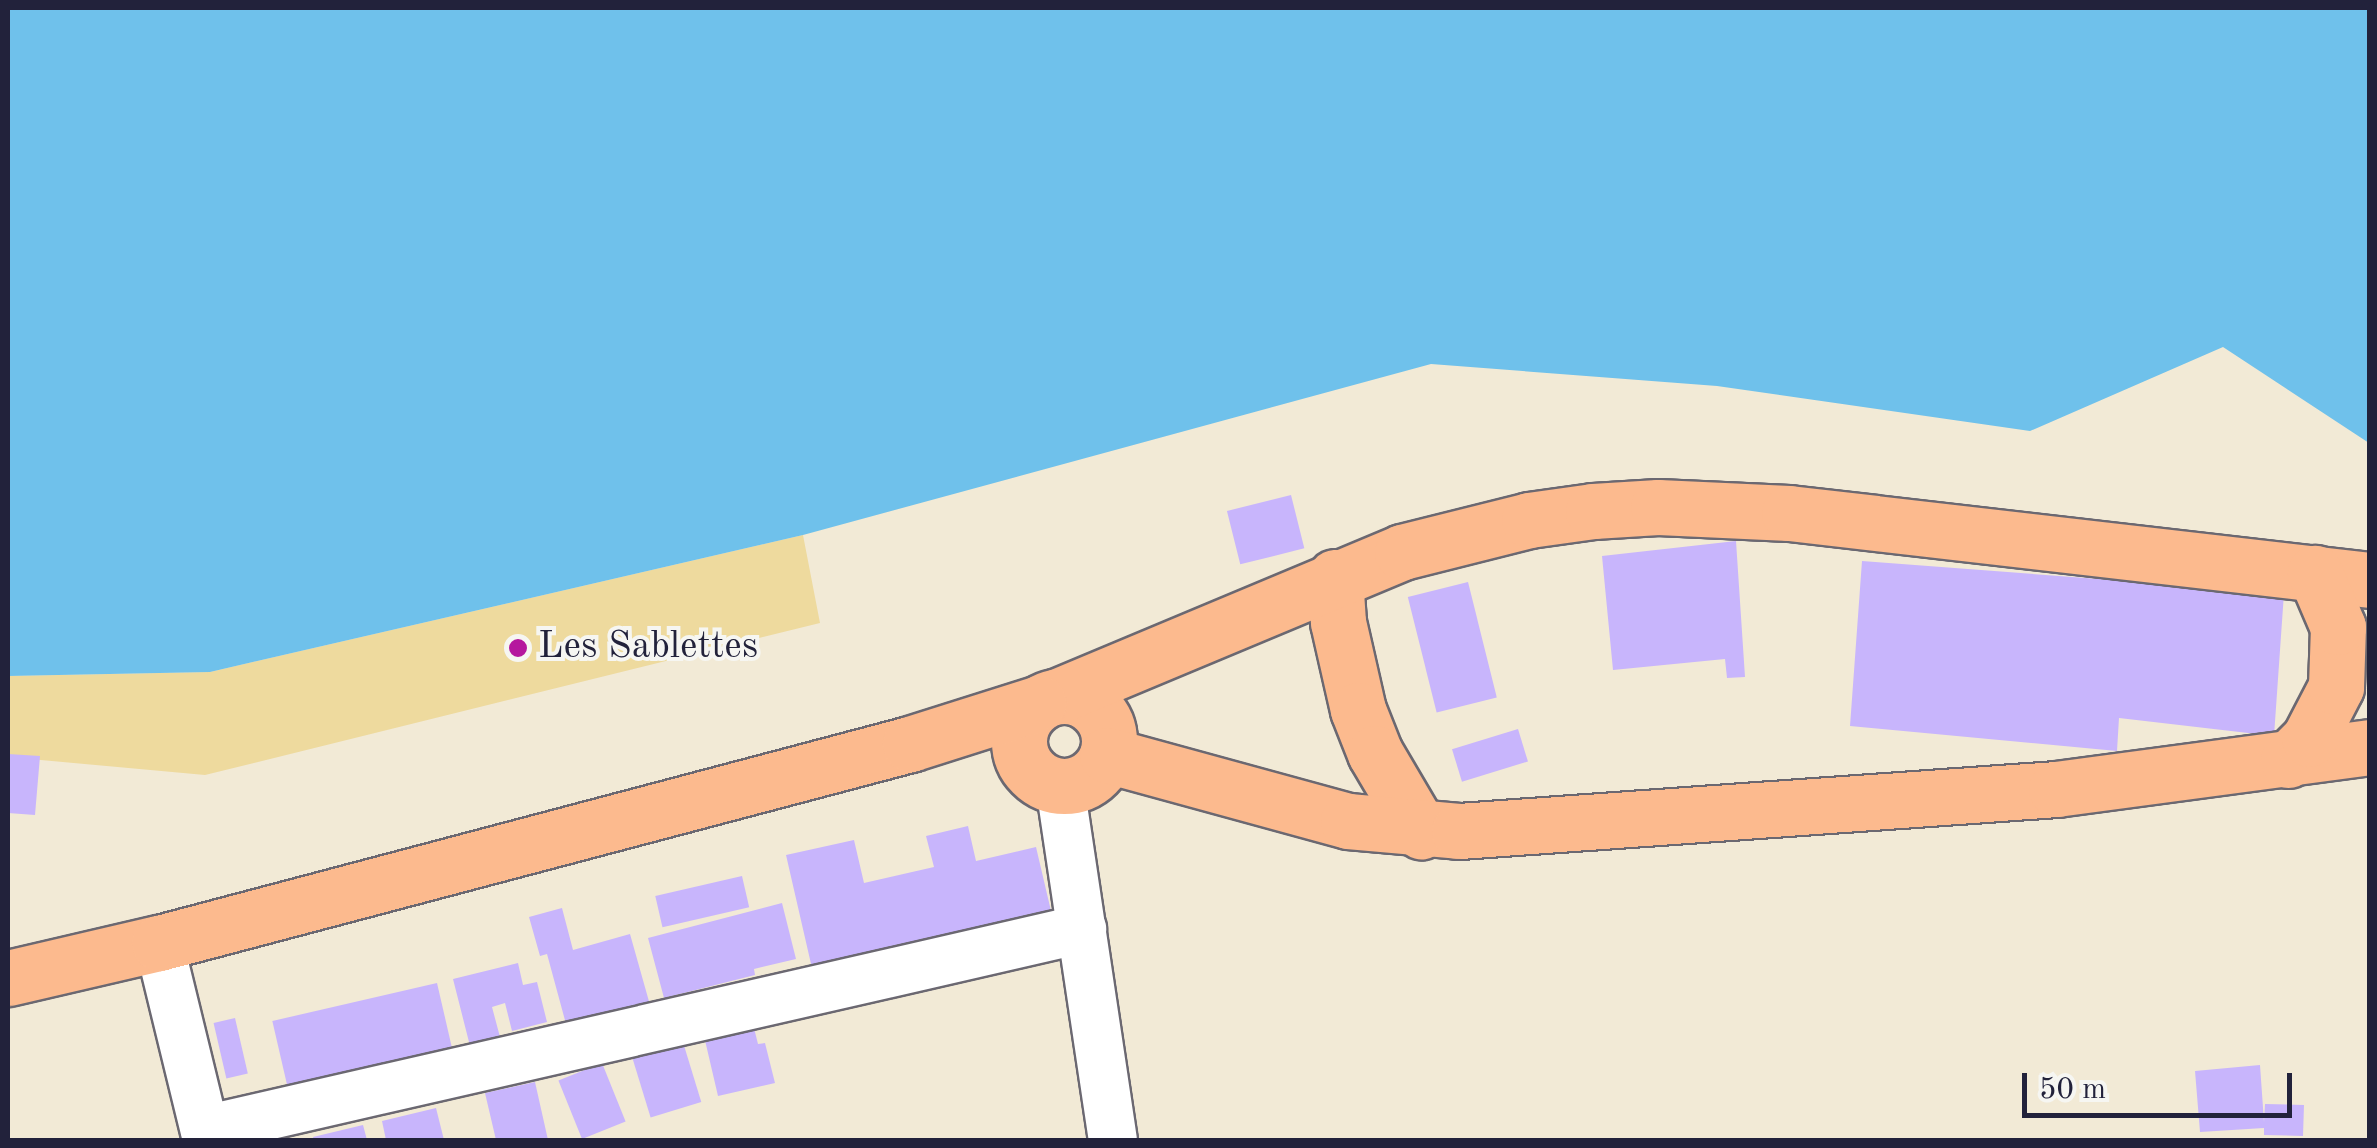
<!DOCTYPE html>
<style>
body{margin:0}
#map{position:relative;width:2377px;height:1148px;overflow:hidden;background:#f2ead6;font-family:"Old Standard TT",serif}
div>[style]{position:absolute}
.sand>*{inset:0;background:#eeda9e}
.water>*{inset:0;background:#6fc1eb}
.building>*{inset:0;background:#c8b5fc;transform-origin:0 0}
.roads{filter:drop-shadow(2px 0 #6b6871) drop-shadow(-2px 0 #6b6871) drop-shadow(0 2px #6b6871) drop-shadow(0 -2px #6b6871)}
.minor>*{height:48px;margin:-24px;padding:0 24px;transform-origin:24px;border-radius:24px;background:#fff}
.major>*{height:55px;margin:-27.5px;padding:0 27.5px;transform-origin:27.5px;border-radius:27.5px;background:#fcba8e}
.major>.ring{margin:-27.5px;padding:0;box-sizing:content-box;background:none;border:55px solid #fcba8e;border-radius:50%}
.dots>*{width:28px;height:28px;translate:-50% -50%;box-sizing:border-box;border:5px solid #f6f6f2;border-radius:50%}
span{translate:-50% -50%;white-space:nowrap;text-align:center;line-height:1.15;-webkit-text-stroke:8px #f6f6f2;paint-order:stroke}
.poi-label{font-size:38px;color:#22223b}
.left{translate:0 -50%;text-align:left}
.frame{position:absolute;inset:0;border:10px solid #22223b;pointer-events:none}
.scale{position:absolute;left:2022px;top:1073px;width:270px;height:45px;box-sizing:border-box;border:5px solid #22223b;border-top:0;padding-left:12px;font-size:30px;line-height:35px;white-space:nowrap;color:#22223b;-webkit-text-stroke:8px #f6f6f2;paint-order:stroke}
</style>
<div id="map">
<div class="sand">
<i style="clip-path:polygon(803px 535px,820px 623px,205px 775px,8px 757px,8px 676px,210px 672px)"></i>
</div>
<div class="water">
<i style="clip-path:polygon(8px 8px,2369px 8px,2369px 443px,2223px 347px,2030px 431px,1717px 386px,1431px 364px,803px 535px,210px 672px,8px 676px)"></i>
</div>
<div class="building">
<i style="left:1291px;top:495px;width:55px;height:66px;rotate:76deg"></i>
<i style="clip-path:polygon(1736px 541px,1745px 677px,1727px 678px,1725px 659px,1613px 670px,1602px 556px)"></i>
<i style="clip-path:polygon(1862px 561px,2284px 593px,2274px 736px,2119px 718px,2117px 751px,1850px 726px)"></i>
<i style="left:1468px;top:582px;width:119px;height:62px;rotate:76deg"></i>
<i style="left:1518px;top:729px;width:34px;height:69px;rotate:73deg"></i>
<i style="clip-path:polygon(8px 754px,40px 756px,35px 815px,8px 813px)"></i>
<i style="clip-path:polygon(968px 826px,976px 861px,1036px 847px,1051px 911px,1015px 919px,1018px 931px,814px 977px,786px 855px,854px 840px,864px 883px,934px 867px,926px 836px)"></i>
<i style="left:742px;top:876px;width:32px;height:89px;rotate:77deg"></i>
<i style="clip-path:polygon(782px 903px,796px 959px,754px 969px,755px 975px,664px 998px,648px 938px)"></i>
<i style="clip-path:polygon(562px 908px,573px 950px,630px 934px,650px 1005px,569px 1035px,547px 954px,540px 956px,529px 917px)"></i>
<i style="clip-path:polygon(518px 963px,523px 985px,537px 982px,547px 1022px,512px 1031px,505px 1003px,492px 1007px,500px 1037px,470px 1046px,453px 979px)"></i>
<i style="left:437px;top:983px;width:69px;height:169px;rotate:77deg"></i>
<i style="left:235px;top:1018px;width:57px;height:22px;rotate:77deg"></i>
<i style="clip-path:polygon(753px 1024px,758px 1044px,765px 1043px,775px 1083px,718px 1096px,704px 1036px)"></i>
<i style="left:682px;top:1039px;width:66px;height:53px;rotate:73deg"></i>
<i style="left:602px;top:1063px;width:63px;height:47px;rotate:68deg"></i>
<i style="clip-path:polygon(2260px 1065px,2264px 1122px,2265px 1104px,2304px 1105px,2303px 1136px,2264px 1135px,2264px 1128px,2200px 1132px,2195px 1071px)"></i>
<i style="clip-path:polygon(535px 1082px,548px 1140px,496px 1140px,485px 1093px)"></i>
<i style="clip-path:polygon(436px 1108px,444px 1140px,386px 1140px,382px 1121px)"></i>
<i style="clip-path:polygon(363px 1125px,367px 1140px,314px 1140px,313px 1137px)"></i>
</div>
<div class="roads">
<div class="minor">
<i style="left:1060px;top:786px;width:358px;rotate:81.5deg"></i>
<i style="left:159px;top:943px;width:203px;rotate:76.3deg"></i>
<i style="left:205px;top:1130px;width:900px;rotate:-12.91deg"></i>
</div>
<div class="major">
<i style="left:1335px;top:577px;width:45px;rotate:86.2deg"></i>
<i style="left:1338px;top:622px;width:90px;rotate:77.2deg"></i>
<i style="left:1358px;top:710px;width:46px;rotate:68.4deg"></i>
<i style="left:1375px;top:753px;width:91px;rotate:59.5deg"></i>
<i class="ring" style="left:1019px;top:696px;width:35px;height:35px"></i>
<i style="left:1058px;top:696px;width:373px;rotate:-22.7deg"></i>
<i style="left:1402px;top:552px;width:131px;rotate:-14.1deg"></i>
<i style="left:1529px;top:520px;width:65px;rotate:-8deg"></i>
<i style="left:1593px;top:511px;width:65px;rotate:-3.5deg"></i>
<i style="left:1658px;top:507px;width:131px;rotate:2.6deg"></i>
<i style="left:1789px;top:513px;width:585px;rotate:6.58deg"></i>
<i style="left:1107px;top:755px;width:250px;rotate:15.3deg"></i>
<i style="left:1348px;top:821px;width:111px;rotate:5.1deg"></i>
<i style="left:1459px;top:831px;width:598px;rotate:-4.02deg"></i>
<i style="left:2056px;top:789px;width:317px;rotate:-7.6deg"></i>
<i style="left:2288px;top:760px;width:30px;rotate:-45deg"></i>
<i style="left:2309px;top:739px;width:59px;rotate:-62.6deg"></i>
<i style="left:2336px;top:687px;width:60px;rotate:-88.1deg"></i>
<i style="left:2338px;top:627px;width:59px;rotate:-113.1deg"></i>
<i style="left:8px;top:978px;width:155px;rotate:-13.1deg"></i>
<i style="left:159px;top:943px;width:777px;rotate:-14.84deg"></i>
<i style="left:910px;top:744px;width:135px;rotate:-17.6deg"></i>
</div>
</div>
<div class="dots">
<i style="left:518px;top:648px;background:#b5179e"></i>
</div>
<div class="poi-label">
<span class="left" style="left:538px;top:648px">Les Sablettes</span>
</div>
<div class="frame"></div>
<div class="scale">50 m</div>
</div>
